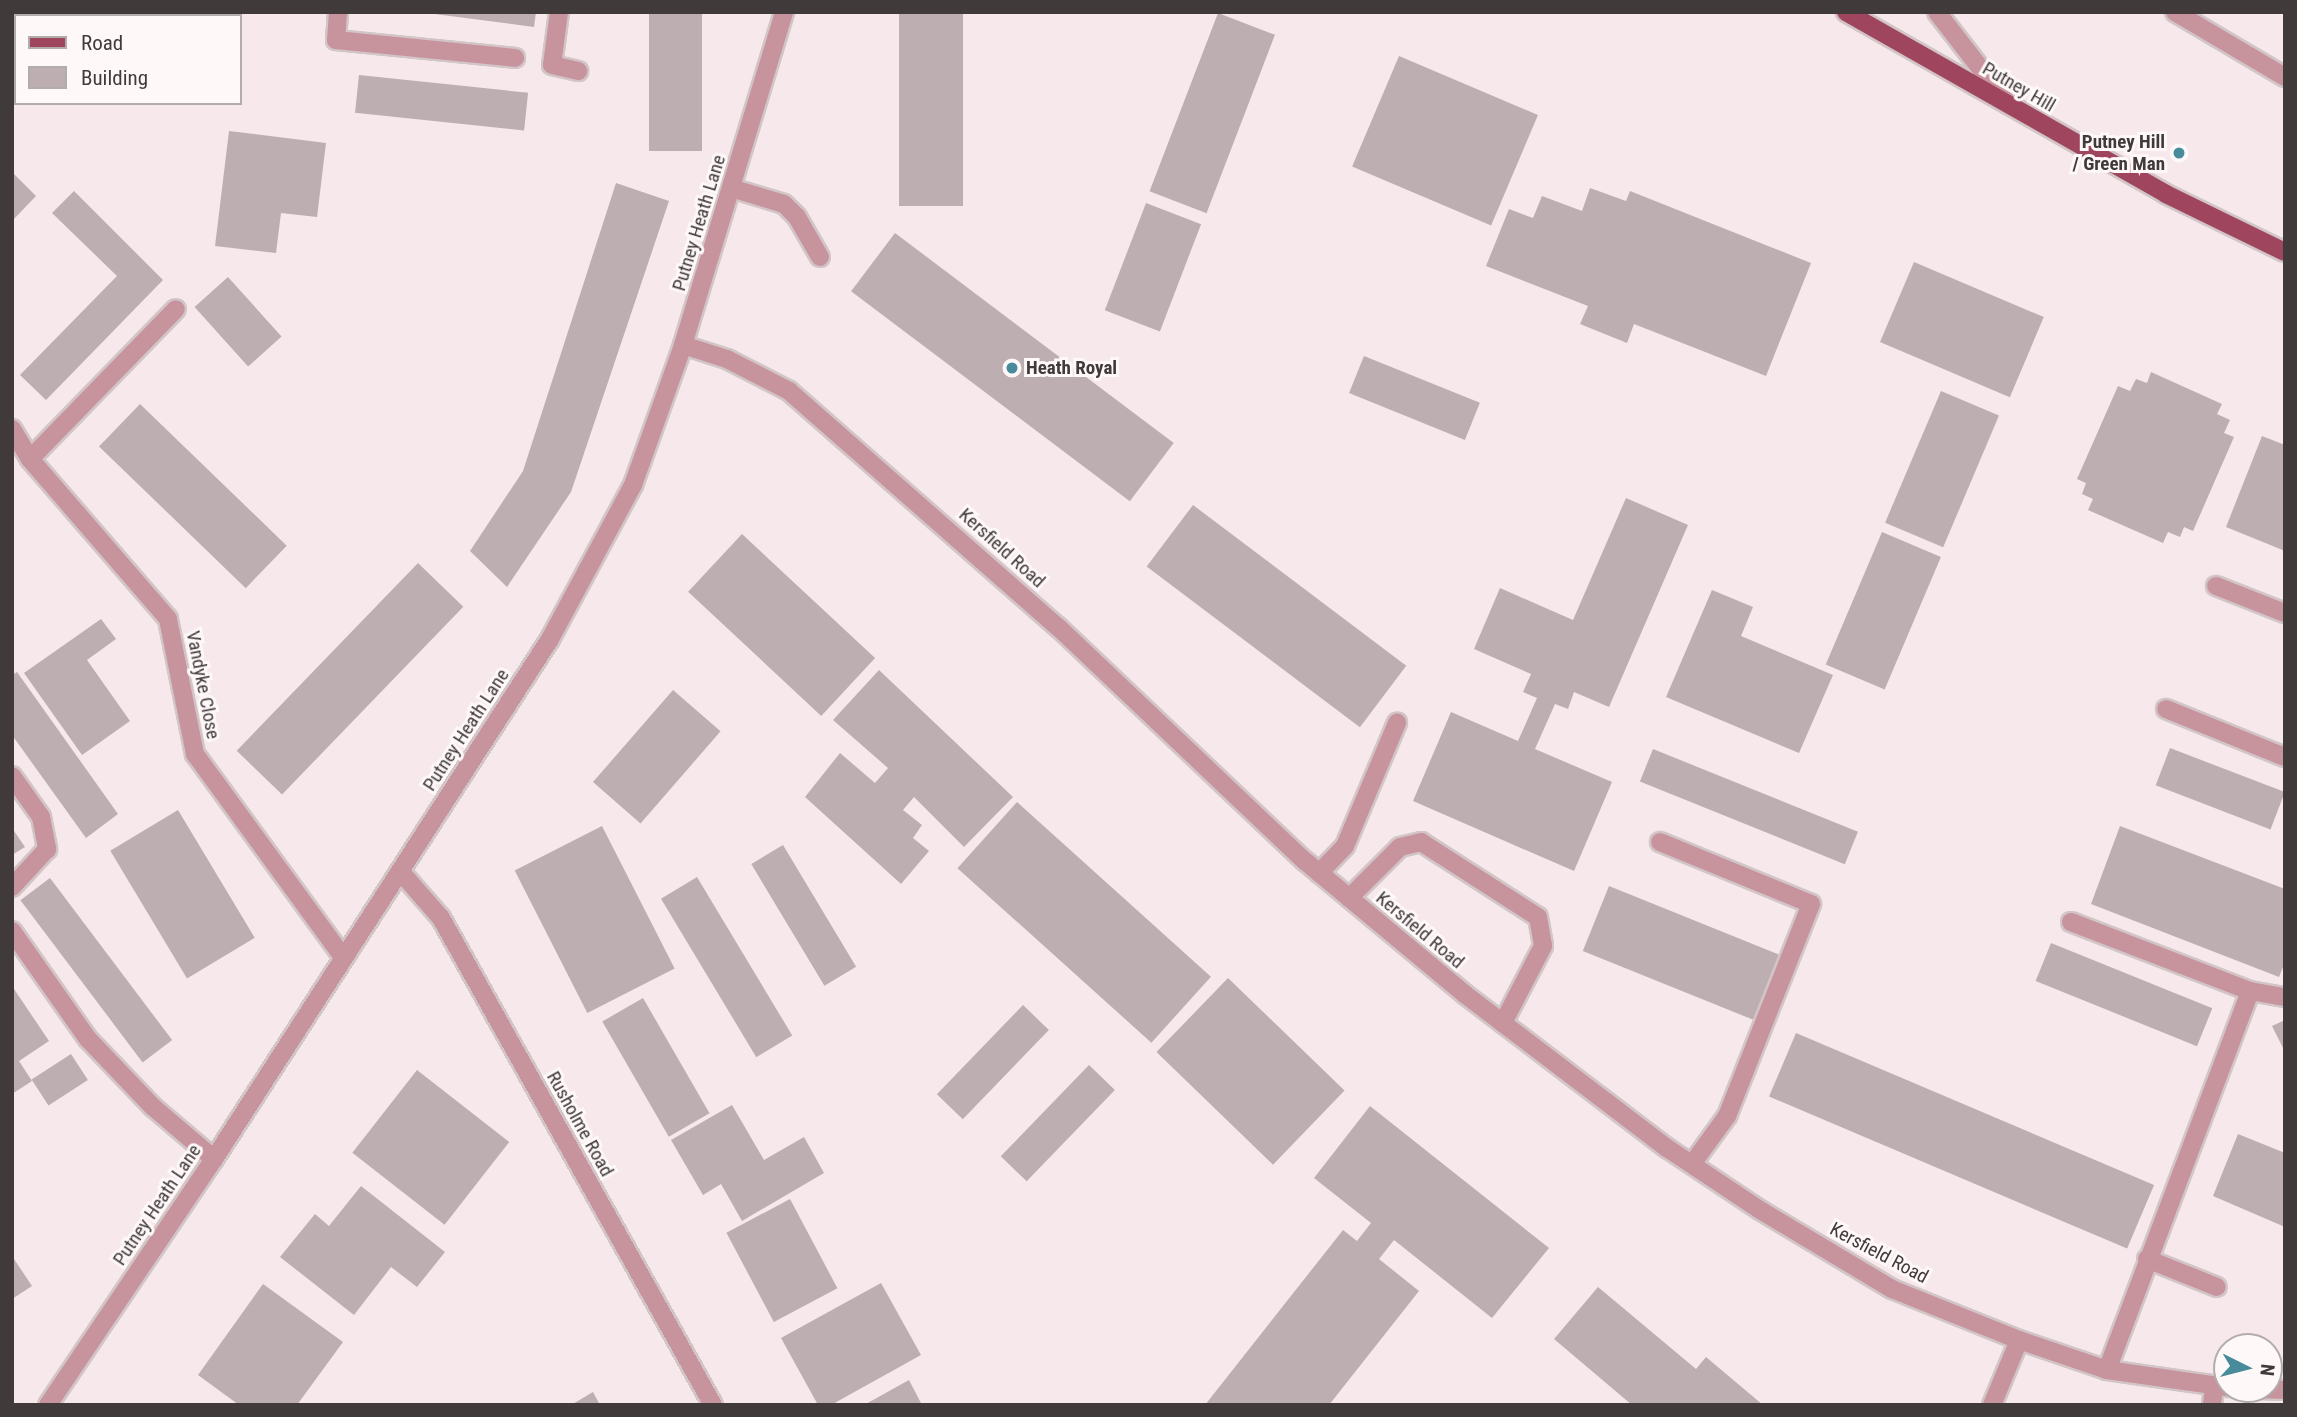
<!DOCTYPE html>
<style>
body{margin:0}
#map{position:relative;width:2297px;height:1417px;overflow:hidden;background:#f7e8eb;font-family:"Roboto Condensed",sans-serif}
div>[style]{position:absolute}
.built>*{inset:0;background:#f0d9dd}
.building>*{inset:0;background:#bdafb1;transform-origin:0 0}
.roads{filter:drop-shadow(2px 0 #d2c5c8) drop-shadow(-2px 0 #d2c5c8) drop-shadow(0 2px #d2c5c8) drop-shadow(0 -2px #d2c5c8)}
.minor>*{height:18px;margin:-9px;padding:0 9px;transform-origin:9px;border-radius:9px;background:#c7939d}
.major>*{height:18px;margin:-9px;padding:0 9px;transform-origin:9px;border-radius:9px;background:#9f455d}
.dots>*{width:19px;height:19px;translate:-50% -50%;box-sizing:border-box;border:4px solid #fef8f9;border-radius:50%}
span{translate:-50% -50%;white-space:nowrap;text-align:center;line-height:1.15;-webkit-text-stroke:6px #fef8f9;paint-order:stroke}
.street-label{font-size:19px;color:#403a3b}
.poi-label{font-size:19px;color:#403a3b;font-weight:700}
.right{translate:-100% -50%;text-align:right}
.left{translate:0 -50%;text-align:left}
.frame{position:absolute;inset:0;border:14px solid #403a3b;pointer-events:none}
.legend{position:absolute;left:14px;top:14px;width:228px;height:91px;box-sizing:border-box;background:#fef8f9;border:2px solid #b2acad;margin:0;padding:9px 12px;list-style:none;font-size:21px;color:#403a3b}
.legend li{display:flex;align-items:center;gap:14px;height:35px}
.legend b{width:35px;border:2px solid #b2acad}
.north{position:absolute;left:2213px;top:1333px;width:70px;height:70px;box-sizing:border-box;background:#fef8f9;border:2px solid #b2acad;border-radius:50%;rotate:96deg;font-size:19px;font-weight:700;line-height:28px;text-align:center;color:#403a3b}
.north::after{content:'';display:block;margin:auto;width:24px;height:32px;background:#488b9b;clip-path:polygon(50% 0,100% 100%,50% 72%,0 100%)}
</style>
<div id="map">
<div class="built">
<i style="clip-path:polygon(12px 12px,87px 12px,16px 16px,16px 95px)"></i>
</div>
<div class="building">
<i style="clip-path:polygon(419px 12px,536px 12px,534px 27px)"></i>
<i style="left:649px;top:12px;width:53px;height:139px"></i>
<i style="left:899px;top:12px;width:64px;height:194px"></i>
<i style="left:1218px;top:13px;width:61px;height:191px;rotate:21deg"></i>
<i style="left:1399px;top:56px;width:151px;height:120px;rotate:23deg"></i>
<i style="left:359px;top:75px;width:170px;height:38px;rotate:6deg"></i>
<i style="clip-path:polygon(229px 131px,326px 143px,317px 217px,281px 213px,276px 253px,215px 246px)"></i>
<i style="clip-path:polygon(12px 172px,36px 196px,12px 221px)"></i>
<i style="clip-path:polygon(616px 183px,669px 201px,571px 492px,507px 587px,470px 551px,523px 471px)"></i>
<i style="clip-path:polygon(1590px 188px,1626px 201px,1630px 191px,1811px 263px,1766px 376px,1634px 324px,1627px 343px,1580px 324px,1588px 306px,1486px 266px,1509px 209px,1533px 218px,1542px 196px,1582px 211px)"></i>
<i style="clip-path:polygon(74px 191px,163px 280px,46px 400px,20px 375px,117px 276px,52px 213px)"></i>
<i style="left:1146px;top:203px;width:59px;height:115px;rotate:21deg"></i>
<i style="left:895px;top:233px;width:349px;height:73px;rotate:37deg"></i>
<i style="left:1914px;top:262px;width:141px;height:87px;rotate:23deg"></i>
<i style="left:228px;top:277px;width:80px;height:45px;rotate:48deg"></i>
<i style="left:1364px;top:356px;width:125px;height:40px;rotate:22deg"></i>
<i style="clip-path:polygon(2151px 372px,2222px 404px,2217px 414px,2230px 420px,2224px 433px,2234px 437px,2193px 531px,2184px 527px,2180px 537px,2168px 532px,2163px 543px,2088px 510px,2093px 499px,2082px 494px,2086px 483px,2077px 479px,2118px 386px,2130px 391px,2136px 379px,2147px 383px)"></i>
<i style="left:1941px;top:391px;width:63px;height:143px;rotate:23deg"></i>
<i style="left:140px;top:404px;width:204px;height:59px;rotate:44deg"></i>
<i style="clip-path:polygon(2262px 436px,2285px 445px,2285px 551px,2226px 527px)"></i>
<i style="clip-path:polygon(1626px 498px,1688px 525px,1609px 707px,1574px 692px,1568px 709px,1555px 704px,1535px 749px,1612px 782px,1574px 871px,1413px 801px,1451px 712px,1518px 741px,1537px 698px,1523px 692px,1531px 674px,1474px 649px,1500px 588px,1573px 620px)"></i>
<i style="left:1193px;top:505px;width:267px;height:77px;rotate:37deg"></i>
<i style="left:1882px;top:532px;width:64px;height:144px;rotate:23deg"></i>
<i style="left:742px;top:534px;width:182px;height:79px;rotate:43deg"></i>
<i style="left:418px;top:563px;width:63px;height:261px;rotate:44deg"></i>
<i style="clip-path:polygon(1712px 590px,1753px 607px,1741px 636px,1833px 675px,1799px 753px,1666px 697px)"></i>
<i style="clip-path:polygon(101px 619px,116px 639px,87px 660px,130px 721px,82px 755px,24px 673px)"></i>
<i style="clip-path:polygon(879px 670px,1013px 797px,964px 847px,914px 797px,903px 810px,922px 825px,913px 838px,929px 851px,901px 884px,805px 797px,840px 753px,875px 783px,888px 768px,833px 720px)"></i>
<i style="clip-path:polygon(17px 672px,118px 814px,86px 838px,12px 735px,12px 675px)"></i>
<i style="left:673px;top:690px;width:63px;height:122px;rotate:41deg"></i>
<i style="left:2170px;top:748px;width:123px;height:40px;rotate:21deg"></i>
<i style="left:1653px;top:749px;width:221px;height:35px;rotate:22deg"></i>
<i style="left:1017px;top:802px;width:261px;height:89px;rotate:42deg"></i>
<i style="left:178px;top:810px;width:149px;height:79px;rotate:59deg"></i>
<i style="left:602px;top:826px;width:160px;height:98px;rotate:63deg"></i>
<i style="clip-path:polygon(2120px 826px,2285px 889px,2285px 962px,2279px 977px,2091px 904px)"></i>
<i style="clip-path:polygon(12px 828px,25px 847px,12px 855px)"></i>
<i style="left:783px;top:845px;width:142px;height:37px;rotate:59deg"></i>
<i style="left:697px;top:877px;width:185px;height:42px;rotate:59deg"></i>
<i style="left:50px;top:878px;width:203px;height:37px;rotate:53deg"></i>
<i style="left:1609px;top:886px;width:186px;height:70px;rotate:22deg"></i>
<i style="left:2051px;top:943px;width:174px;height:41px;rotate:22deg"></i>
<i style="left:1228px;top:978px;width:162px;height:103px;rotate:44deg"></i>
<i style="clip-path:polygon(12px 986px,49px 1041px,19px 1061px,32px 1081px,12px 1094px)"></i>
<i style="left:643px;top:998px;width:133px;height:47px;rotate:60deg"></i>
<i style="left:1023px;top:1005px;width:36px;height:124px;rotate:44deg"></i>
<i style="clip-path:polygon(2285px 1020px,2285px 1052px,2272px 1026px)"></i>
<i style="left:1796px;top:1033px;width:389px;height:69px;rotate:23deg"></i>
<i style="left:71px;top:1054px;width:31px;height:47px;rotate:57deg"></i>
<i style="left:1089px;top:1065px;width:36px;height:127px;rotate:44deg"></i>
<i style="left:417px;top:1070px;width:117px;height:105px;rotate:38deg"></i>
<i style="clip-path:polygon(732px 1105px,764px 1160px,804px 1137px,824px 1173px,742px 1221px,721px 1184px,703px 1195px,671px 1140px)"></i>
<i style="clip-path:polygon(1370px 1106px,1549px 1248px,1492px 1318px,1394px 1240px,1379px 1259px,1419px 1291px,1329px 1405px,1205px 1405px,1343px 1230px,1357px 1241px,1371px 1223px,1314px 1178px)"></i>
<i style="clip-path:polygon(2238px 1134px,2285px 1153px,2285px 1227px,2213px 1196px)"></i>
<i style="clip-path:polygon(361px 1186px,445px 1252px,417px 1287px,391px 1267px,354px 1315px,280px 1257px,315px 1214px,329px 1226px)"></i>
<i style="left:790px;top:1199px;width:101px;height:72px;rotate:62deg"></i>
<i style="clip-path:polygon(12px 1256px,32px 1286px,12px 1299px)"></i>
<i style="clip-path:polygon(881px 1283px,921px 1355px,831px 1405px,818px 1405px,781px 1338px)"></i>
<i style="clip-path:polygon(263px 1284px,343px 1342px,297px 1405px,239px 1405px,198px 1375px)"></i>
<i style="clip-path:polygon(1598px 1287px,1696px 1369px,1706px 1357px,1763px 1405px,1632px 1405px,1554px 1339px)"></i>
<i style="clip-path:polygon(909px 1380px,922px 1405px,864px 1405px)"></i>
<i style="clip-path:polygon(593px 1392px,600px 1405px,571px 1405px)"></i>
</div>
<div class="roads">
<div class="minor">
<i style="left:338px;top:12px;width:28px;rotate:94deg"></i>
<i style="left:336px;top:40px;width:180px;rotate:5.7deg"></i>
<i style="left:559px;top:12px;width:53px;rotate:97.5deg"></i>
<i style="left:552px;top:65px;width:27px;rotate:13deg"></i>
<i style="left:1937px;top:12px;width:116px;rotate:52.3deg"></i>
<i style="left:2175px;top:12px;width:128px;rotate:30.6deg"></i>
<i style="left:731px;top:188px;width:55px;rotate:16.8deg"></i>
<i style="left:784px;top:204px;width:18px;rotate:45deg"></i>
<i style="left:797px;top:217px;width:46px;rotate:60.1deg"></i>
<i style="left:683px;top:345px;width:46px;rotate:17.7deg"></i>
<i style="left:727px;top:359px;width:70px;rotate:27.3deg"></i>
<i style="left:789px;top:391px;width:358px;rotate:41.3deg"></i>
<i style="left:1058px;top:627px;width:340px;rotate:43.5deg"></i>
<i style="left:1305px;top:861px;width:209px;rotate:39.8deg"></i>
<i style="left:1466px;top:995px;width:253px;rotate:37.3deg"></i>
<i style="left:1667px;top:1148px;width:112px;rotate:33.7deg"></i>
<i style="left:1760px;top:1210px;width:154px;rotate:30.9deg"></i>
<i style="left:1892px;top:1289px;width:137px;rotate:21.9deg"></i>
<i style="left:2019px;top:1340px;width:93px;rotate:18.8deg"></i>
<i style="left:2107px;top:1370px;width:121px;rotate:8.1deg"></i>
<i style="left:12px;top:429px;width:35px;rotate:59deg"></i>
<i style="left:30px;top:459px;width:211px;rotate:49.2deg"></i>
<i style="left:168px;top:619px;width:138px;rotate:78.7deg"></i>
<i style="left:195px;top:754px;width:251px;rotate:53.9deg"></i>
<i style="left:30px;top:459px;width:209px;rotate:-45.8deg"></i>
<i style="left:2216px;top:586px;width:74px;rotate:21.4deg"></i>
<i style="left:2166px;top:709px;width:128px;rotate:22deg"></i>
<i style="left:12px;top:776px;width:50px;rotate:54.7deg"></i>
<i style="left:41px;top:817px;width:33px;rotate:79deg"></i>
<i style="left:47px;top:849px;width:52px;rotate:132.6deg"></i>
<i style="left:1660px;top:842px;width:163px;rotate:22.3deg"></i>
<i style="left:1811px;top:904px;width:228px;rotate:111.6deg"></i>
<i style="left:1727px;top:1116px;width:59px;rotate:126.1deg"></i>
<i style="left:400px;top:871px;width:62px;rotate:48.9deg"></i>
<i style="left:441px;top:918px;width:558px;rotate:60.82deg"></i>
<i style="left:1319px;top:873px;width:37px;rotate:-46deg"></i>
<i style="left:1345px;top:846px;width:134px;rotate:-67.1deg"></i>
<i style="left:1349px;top:898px;width:72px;rotate:-45deg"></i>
<i style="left:1400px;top:847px;width:22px;rotate:-13deg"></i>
<i style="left:1421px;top:842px;width:139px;rotate:32.7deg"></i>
<i style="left:1538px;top:917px;width:29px;rotate:80deg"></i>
<i style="left:1543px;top:946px;width:87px;rotate:117.5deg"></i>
<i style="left:2071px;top:922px;width:192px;rotate:21.1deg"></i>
<i style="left:2250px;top:991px;width:36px;rotate:10deg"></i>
<i style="left:12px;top:931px;width:132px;rotate:54.9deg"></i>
<i style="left:88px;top:1039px;width:94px;rotate:46.3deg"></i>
<i style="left:153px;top:1107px;width:80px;rotate:40.4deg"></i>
<i style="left:2147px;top:1259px;width:75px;rotate:21.8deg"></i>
<i style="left:2107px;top:1370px;width:405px;rotate:-69.3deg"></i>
<i style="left:2259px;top:1389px;width:26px;rotate:2deg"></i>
<i style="left:48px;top:1405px;width:297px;rotate:-56deg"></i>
<i style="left:214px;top:1159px;width:619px;rotate:-57.13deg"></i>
<i style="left:550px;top:639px;width:175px;rotate:-61.7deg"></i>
<i style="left:633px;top:485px;width:149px;rotate:-70.3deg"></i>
<i style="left:683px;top:345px;width:348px;rotate:-73.1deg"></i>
<i style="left:1992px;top:1405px;width:70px;rotate:-67.4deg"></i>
<i style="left:2212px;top:1405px;width:19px;rotate:-84deg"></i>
</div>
<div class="major">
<i style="left:1846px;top:12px;width:368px;rotate:29.6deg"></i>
<i style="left:2166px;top:194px;width:132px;rotate:26deg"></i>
</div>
</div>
<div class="dots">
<i style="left:2179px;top:153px;background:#488b9b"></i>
<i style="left:1012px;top:368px;background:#488b9b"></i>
</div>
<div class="street-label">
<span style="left:2019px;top:87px;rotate:30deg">Putney Hill</span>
<span style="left:699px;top:223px;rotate:-73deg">Putney Heath Lane</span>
<span style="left:1002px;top:548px;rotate:42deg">Kersfield Road</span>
<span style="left:203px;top:685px;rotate:79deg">Vandyke Close</span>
<span style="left:466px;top:730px;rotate:-57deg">Putney Heath Lane</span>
<span style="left:1420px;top:930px;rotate:40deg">Kersfield Road</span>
<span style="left:580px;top:1124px;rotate:61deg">Rusholme Road</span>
<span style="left:157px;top:1205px;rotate:-56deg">Putney Heath Lane</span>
<span style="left:1879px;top:1253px;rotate:28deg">Kersfield Road</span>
</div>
<div class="poi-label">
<span class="right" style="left:2165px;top:153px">Putney Hill<br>/ Green Man</span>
<span class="left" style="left:1026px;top:368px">Heath Royal</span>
</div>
<div class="frame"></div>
<ul class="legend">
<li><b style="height:9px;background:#9f455d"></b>Road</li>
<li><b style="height:19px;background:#bdafb1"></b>Building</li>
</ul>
<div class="north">N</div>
</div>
